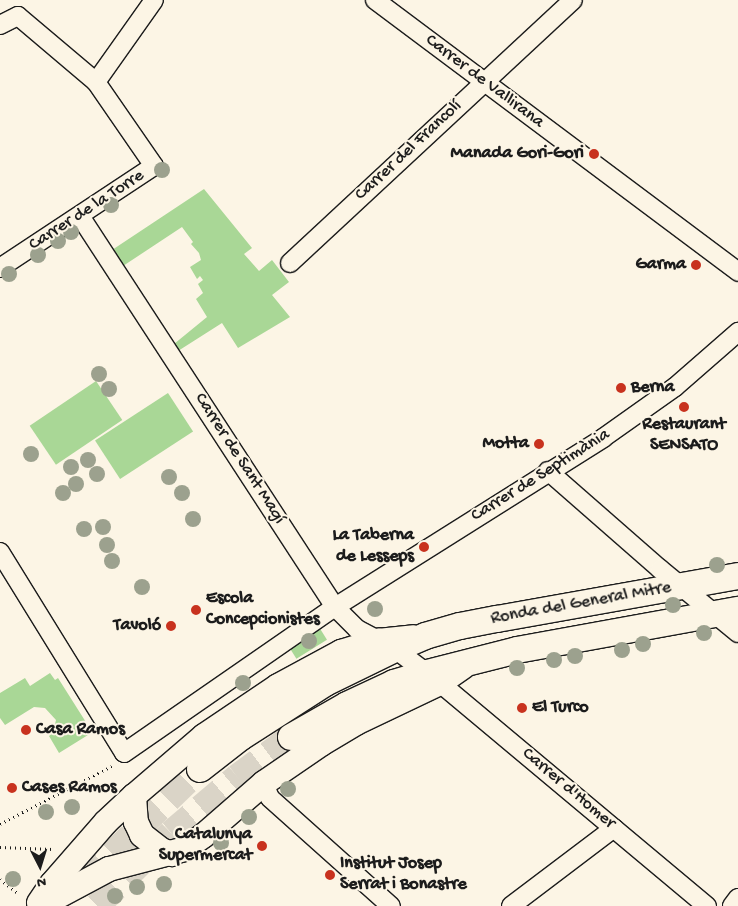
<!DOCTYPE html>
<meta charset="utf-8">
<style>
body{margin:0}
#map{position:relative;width:738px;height:906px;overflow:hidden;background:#fcf5e5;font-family:"Gochi Hand",sans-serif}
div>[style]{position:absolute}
.green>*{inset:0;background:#a9d796;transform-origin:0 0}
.primary-tunnel>*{height:26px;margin-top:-13px;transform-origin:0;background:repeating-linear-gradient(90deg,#dad4c7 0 26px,transparent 0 39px)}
.path>*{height:3px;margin-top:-1.5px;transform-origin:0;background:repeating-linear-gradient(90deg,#1c1c1c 0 1px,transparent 0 5px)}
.roads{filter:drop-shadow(1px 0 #1c1c1c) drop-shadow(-1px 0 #1c1c1c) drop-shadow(0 1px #1c1c1c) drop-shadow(0 -1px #1c1c1c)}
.street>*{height:18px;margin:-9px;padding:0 9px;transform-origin:9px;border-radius:9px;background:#fcf5e5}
.secondary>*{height:24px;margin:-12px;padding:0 12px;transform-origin:12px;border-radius:12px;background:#fcf5e5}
.primary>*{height:26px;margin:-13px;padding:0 13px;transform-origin:13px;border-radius:13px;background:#fcf5e5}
.trees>*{width:16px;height:16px;margin:-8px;border-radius:50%;background:#9ca18e}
.dots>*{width:14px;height:14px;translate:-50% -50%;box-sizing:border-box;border:2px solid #fcf5e5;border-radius:50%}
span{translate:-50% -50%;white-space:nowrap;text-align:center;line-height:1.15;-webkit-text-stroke:4px #fcf5e5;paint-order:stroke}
.street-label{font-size:18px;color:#1c1c1c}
.poi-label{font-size:18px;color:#1c1c1c;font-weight:700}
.right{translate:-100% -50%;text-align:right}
.left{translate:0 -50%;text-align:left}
.north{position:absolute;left:15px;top:841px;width:50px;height:50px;-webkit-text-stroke:4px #fcf5e5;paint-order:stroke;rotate:175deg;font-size:14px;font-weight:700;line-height:20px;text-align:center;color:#1c1c1c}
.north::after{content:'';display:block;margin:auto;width:18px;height:22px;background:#1c1c1c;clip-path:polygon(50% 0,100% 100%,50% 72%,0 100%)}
</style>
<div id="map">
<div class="green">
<i style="clip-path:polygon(204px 189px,252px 248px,244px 254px,259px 271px,272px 260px,289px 282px,272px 295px,290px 317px,238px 348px,222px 323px,178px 351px,174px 344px,207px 317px,196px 299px,203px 293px,198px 284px,203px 280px,200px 276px,197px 279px,190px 267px,201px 260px,199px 253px,191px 244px,193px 242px,182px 227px,123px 266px,112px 250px)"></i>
<i style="left:96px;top:381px;width:47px;height:80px;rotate:56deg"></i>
<i style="left:168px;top:393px;width:46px;height:87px;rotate:57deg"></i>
<i style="left:319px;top:627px;width:15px;height:36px;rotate:58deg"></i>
<i style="clip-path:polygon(50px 673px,55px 680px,58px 678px,89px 727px,88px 735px,59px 753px,49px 736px,53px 732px,56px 720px,45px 708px,34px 707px,5px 725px,0 718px,0 693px,25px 678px,30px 686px)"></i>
</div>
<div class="primary-tunnel">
<i style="left:84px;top:881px;width:161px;rotate:-44deg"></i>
<i style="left:97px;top:906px;width:104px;rotate:-44.6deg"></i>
<i style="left:171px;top:833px;width:87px;rotate:-40.3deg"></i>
<i style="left:237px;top:777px;width:67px;rotate:-36.5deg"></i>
</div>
<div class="path">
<i style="left:0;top:824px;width:126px;rotate:-27.4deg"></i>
<i style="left:0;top:847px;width:53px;rotate:2.2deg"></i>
<i style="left:0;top:879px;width:24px;rotate:38deg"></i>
</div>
<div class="roads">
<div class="street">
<i style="left:375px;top:0;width:454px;rotate:36.8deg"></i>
<i style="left:0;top:25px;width:20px;rotate:-27deg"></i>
<i style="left:18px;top:16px;width:102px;rotate:40.2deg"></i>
<i style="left:96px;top:82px;width:102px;rotate:55.4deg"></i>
<i style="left:154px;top:166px;width:185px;rotate:146.5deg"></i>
<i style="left:96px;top:82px;width:100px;rotate:-54.7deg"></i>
<i style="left:80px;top:216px;width:467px;rotate:56.9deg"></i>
<i style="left:335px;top:607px;width:31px;rotate:45deg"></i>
<i style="left:357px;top:629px;width:43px;rotate:27.8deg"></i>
<i style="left:395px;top:649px;width:56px;rotate:37.1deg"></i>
<i style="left:440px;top:683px;width:348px;rotate:39.9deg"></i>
<i style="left:290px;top:263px;width:386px;rotate:-42.9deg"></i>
<i style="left:548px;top:471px;width:149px;rotate:41.2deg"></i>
<i style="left:660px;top:569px;width:101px;rotate:39.4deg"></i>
<i style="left:0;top:552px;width:236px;rotate:58.3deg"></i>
<i style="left:124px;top:753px;width:257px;rotate:-34.7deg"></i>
<i style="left:335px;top:607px;width:317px;rotate:-32.2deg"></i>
<i style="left:603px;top:438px;width:88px;rotate:-35.3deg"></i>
<i style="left:675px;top:387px;width:84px;rotate:-41.1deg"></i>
<i style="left:264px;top:783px;width:16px;rotate:68deg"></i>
<i style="left:270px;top:798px;width:162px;rotate:41.8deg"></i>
<i style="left:511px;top:906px;width:129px;rotate:-37.1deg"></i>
<i style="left:732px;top:906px;width:10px;rotate:-53deg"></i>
</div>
<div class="secondary">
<i style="left:134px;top:796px;width:26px;rotate:86deg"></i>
<i style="left:136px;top:822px;width:14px;rotate:65deg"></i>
<i style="left:142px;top:835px;width:24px;rotate:38deg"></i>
<i style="left:161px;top:850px;width:12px;rotate:20deg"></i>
<i style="left:39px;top:903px;width:23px;rotate:-56deg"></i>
<i style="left:52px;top:884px;width:82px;rotate:-48.9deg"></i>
<i style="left:106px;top:822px;width:38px;rotate:-43deg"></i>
<i style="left:134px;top:796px;width:92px;rotate:-40.6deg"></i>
<i style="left:204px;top:736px;width:89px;rotate:-34deg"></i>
<i style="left:278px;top:686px;width:72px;rotate:-28.4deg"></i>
<i style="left:341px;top:652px;width:39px;rotate:-17deg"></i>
<i style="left:378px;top:641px;width:36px;rotate:-6deg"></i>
<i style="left:40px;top:906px;width:78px;rotate:-28.2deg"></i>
<i style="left:109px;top:869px;width:79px;rotate:-14.7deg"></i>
<i style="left:185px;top:849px;width:22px;rotate:-36deg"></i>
<i style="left:203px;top:836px;width:81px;rotate:-41deg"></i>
<i style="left:264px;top:783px;width:69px;rotate:-34.4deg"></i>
<i style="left:321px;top:744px;width:41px;rotate:-31deg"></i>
<i style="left:356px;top:723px;width:93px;rotate:-25.5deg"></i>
<i style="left:440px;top:683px;width:28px;rotate:-35deg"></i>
</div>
<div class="primary">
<i style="left:291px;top:737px;width:64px;rotate:-29.7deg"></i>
<i style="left:347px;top:705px;width:52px;rotate:-25.1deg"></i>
<i style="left:394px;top:683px;width:34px;rotate:-17deg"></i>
<i style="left:427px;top:673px;width:93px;rotate:-14.3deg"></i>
<i style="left:517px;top:650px;width:225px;rotate:-10.3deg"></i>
<i style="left:200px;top:769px;width:52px;rotate:-38deg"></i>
<i style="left:241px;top:737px;width:100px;rotate:-32.7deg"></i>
<i style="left:325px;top:683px;width:78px;rotate:-25.9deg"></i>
<i style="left:395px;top:649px;width:33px;rotate:-23deg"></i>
<i style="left:425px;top:636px;width:36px;rotate:-16deg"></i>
<i style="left:460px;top:626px;width:38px;rotate:-11deg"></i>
<i style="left:497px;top:619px;width:245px;rotate:-10.1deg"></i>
</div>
</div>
<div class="trees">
<i style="left:162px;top:170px"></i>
<i style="left:111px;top:205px"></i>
<i style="left:71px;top:232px"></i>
<i style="left:58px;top:241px"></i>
<i style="left:38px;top:255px"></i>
<i style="left:9px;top:274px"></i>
<i style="left:99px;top:374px"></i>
<i style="left:109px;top:389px"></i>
<i style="left:31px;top:454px"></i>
<i style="left:88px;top:460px"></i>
<i style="left:71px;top:467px"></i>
<i style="left:97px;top:474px"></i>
<i style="left:169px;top:477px"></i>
<i style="left:76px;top:484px"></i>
<i style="left:63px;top:493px"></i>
<i style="left:182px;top:493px"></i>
<i style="left:193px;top:519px"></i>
<i style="left:103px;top:527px"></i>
<i style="left:84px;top:529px"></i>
<i style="left:107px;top:545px"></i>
<i style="left:112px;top:561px"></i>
<i style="left:717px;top:565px"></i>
<i style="left:142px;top:587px"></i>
<i style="left:673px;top:605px"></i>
<i style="left:375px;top:609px"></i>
<i style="left:704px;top:633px"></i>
<i style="left:309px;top:641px"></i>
<i style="left:643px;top:644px"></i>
<i style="left:622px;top:650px"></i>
<i style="left:575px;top:656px"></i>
<i style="left:554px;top:660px"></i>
<i style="left:517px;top:668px"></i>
<i style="left:243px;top:683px"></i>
<i style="left:288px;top:789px"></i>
<i style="left:72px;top:807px"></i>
<i style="left:46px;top:812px"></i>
<i style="left:249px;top:817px"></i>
<i style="left:221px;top:843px"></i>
<i style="left:13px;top:879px"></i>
<i style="left:164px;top:884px"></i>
<i style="left:137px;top:887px"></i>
<i style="left:115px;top:896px"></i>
</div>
<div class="dots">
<i style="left:594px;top:154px;background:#c8321e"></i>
<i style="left:696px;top:265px;background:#c8321e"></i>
<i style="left:621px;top:388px;background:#c8321e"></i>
<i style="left:684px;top:407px;background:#c8321e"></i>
<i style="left:539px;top:444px;background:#c8321e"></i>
<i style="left:424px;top:547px;background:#c8321e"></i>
<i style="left:196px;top:610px;background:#c8321e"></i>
<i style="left:171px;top:626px;background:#c8321e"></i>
<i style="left:522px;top:708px;background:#c8321e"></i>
<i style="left:26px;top:730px;background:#c8321e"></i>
<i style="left:12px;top:788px;background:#c8321e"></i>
<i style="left:262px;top:846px;background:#c8321e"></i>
<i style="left:330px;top:875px;background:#c8321e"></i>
</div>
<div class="street-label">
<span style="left:484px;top:82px;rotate:37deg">Carrer de Vallirana</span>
<span style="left:409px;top:151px;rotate:-43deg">Carrer del Francolí</span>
<span style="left:87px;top:211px;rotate:-33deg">Carrer de la Torre</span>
<span style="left:239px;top:459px;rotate:57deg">Carrer de Sant Magí</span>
<span style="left:541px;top:476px;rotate:-32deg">Carrer de Septimània</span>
<span style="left:581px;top:604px;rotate:-10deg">Ronda del General Mitre</span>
<span style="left:568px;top:789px;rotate:40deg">Carrer d'Homer</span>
</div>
<div class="poi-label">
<span class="right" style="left:584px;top:154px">Manada Gori-Gori</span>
<span class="right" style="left:686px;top:265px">Garma</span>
<span class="left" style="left:631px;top:388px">Berna</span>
<span style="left:684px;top:436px">Restaurant<br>SENSATO</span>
<span class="right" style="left:529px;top:444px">Motta</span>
<span class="right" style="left:414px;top:547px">La Taberna<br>de Lesseps</span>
<span class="left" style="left:206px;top:610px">Escola<br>Concepcionistes</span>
<span class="right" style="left:161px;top:626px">Tavoló</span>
<span class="left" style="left:532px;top:708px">El Turco</span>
<span class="left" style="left:36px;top:730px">Casa Ramos</span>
<span class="left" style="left:22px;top:788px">Cases Ramos</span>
<span class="right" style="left:252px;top:846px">Catalunya<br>Supermercat</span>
<span class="left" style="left:340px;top:875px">Institut Josep<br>Serrat i Bonastre</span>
</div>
<div class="north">N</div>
</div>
